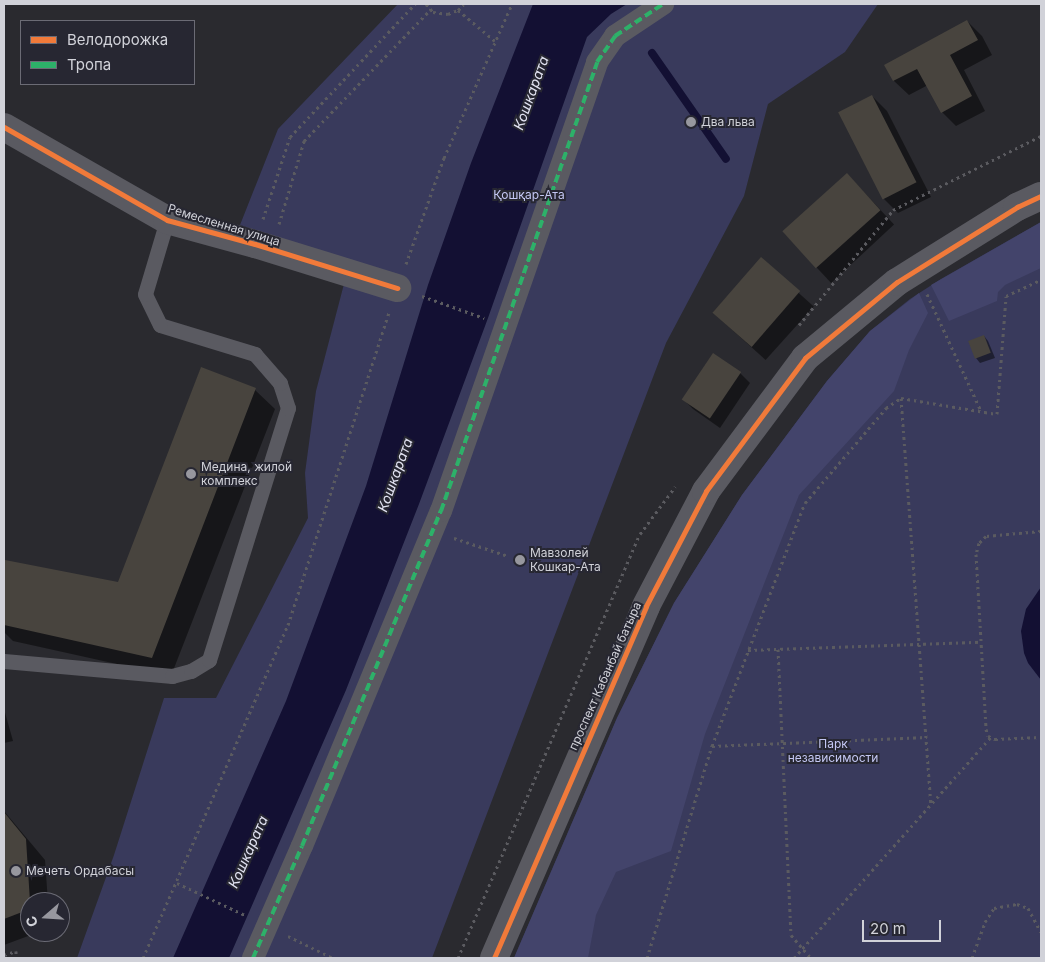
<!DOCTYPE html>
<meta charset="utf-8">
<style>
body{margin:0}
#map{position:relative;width:1045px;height:962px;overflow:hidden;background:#2a2a2f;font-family:Inter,sans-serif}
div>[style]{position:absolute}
.green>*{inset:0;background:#393a5c}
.forest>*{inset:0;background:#43446b}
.water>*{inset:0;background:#131033}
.shadow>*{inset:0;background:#0007;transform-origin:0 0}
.stream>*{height:8px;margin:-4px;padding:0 4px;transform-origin:4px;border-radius:4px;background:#131033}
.building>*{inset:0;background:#48443e;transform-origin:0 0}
.path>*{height:3px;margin-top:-1.5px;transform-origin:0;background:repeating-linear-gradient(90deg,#5b5b60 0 2.5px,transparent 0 6.5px)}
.service>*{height:15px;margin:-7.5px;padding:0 7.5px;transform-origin:7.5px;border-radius:7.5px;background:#5a5a61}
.pedestrian>*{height:22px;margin:-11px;padding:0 11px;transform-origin:11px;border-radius:11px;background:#5a5a61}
.minor>*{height:28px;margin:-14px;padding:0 14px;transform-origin:14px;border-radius:14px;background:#5a5a61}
.tertiary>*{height:28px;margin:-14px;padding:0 14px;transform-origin:14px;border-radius:14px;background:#5a5a61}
.quiet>*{height:4px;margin-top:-2px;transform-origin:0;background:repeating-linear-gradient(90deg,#2db169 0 8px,transparent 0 12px)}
.cycleway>*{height:5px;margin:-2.5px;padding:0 2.5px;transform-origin:2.5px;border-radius:2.5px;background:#f17a3a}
.dots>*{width:14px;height:14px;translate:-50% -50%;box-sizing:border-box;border:2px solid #272732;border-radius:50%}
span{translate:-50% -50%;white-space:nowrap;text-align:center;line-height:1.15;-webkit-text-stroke:4px #272732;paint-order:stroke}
.poi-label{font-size:12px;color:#d1d2d9}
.left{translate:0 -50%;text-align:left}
.park-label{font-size:12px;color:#c4c7f3}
.street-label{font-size:12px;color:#d1d2d9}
.water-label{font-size:14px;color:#e2e3f2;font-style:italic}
.frame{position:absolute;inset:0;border:5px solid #d1d2d9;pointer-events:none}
.legend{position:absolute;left:20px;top:20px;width:175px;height:65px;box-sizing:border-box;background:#272732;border:1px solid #6b6b75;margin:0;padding:6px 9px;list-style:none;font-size:15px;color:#d1d2d9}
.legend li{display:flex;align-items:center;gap:10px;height:25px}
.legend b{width:25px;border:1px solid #6b6b75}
.north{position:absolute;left:20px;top:892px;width:50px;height:50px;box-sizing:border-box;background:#272732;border:1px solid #6b6b75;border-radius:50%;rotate:251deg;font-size:14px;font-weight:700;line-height:20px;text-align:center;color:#d1d2d9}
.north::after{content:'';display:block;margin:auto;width:18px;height:22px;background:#97979e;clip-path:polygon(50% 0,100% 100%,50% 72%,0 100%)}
.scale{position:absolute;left:862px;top:920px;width:79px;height:22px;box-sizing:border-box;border:2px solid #d1d2d9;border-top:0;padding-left:6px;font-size:15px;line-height:18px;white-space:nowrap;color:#d1d2d9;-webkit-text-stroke:4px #272732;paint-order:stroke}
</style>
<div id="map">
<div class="green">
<i style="clip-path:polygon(398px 4px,878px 4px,845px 52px,768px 104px,744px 196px,666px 343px,432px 958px,77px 958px,114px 855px,164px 698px,216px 698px,308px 518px,305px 473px,316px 391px,350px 261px,240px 225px,278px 129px)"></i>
<i style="clip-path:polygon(1041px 222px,1041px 958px,514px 958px,617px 718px,674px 603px,742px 495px,827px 381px,870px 331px,910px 299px,941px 279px)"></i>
</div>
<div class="forest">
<i style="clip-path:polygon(1041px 222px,1041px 268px,1005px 285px,998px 292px,997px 301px,949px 321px,931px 285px)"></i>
<i style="clip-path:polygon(919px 293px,928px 313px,909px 350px,894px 391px,799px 495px,705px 734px,671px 851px,616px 872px,596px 915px,588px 958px,514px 958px,617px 718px,674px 603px,742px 495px,827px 381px,870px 331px)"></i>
</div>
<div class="water">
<i style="clip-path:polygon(533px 4px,627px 4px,611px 14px,587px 37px,488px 318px,419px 504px,346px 690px,229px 958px,173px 958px,286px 701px,366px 486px,428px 285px,471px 163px)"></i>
<i style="clip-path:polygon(1041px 587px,1041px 680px,1028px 663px,1024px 653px,1021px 631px,1026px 609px)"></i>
</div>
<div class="shadow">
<i style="clip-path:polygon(967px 21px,982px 36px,992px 55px,964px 70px,985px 111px,956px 126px,942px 112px,928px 85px,909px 95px,894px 81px,886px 65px)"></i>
<i style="clip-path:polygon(872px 96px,887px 111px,931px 197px,898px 213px,884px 199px,840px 113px)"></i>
<i style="left:847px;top:174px;width:69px;height:86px;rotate:47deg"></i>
<i style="left:761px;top:259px;width:71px;height:72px;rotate:42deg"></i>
<i style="clip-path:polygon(984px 336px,988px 341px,995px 358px,980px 363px,976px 358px)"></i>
<i style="clip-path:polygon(713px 355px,740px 373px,750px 383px,720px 428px,693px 409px,683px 399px)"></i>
<i style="clip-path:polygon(201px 368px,255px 390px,275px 409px,171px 676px,13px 641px,4px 632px,6px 561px,119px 584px)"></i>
<i style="clip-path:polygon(4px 709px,13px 741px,4px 743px)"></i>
<i style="clip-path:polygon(4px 811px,45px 860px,48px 902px,30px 902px,30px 932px,39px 932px,4px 945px)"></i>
</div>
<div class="stream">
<i style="left:652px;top:53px;width:129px;rotate:55.1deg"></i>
</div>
<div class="building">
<i style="clip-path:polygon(967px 20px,978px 40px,950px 55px,972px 96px,941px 113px,917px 69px,893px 81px,884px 65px)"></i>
<i style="left:872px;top:95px;width:98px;height:38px;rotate:63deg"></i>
<i style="left:847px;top:173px;width:50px;height:87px;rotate:48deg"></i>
<i style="left:761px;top:257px;width:52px;height:74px;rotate:41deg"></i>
<i style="left:984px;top:335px;width:19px;height:17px;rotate:69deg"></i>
<i style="left:713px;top:353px;width:34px;height:56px;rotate:34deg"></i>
<i style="clip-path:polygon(201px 367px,256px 388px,152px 658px,4px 625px,5px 560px,118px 582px)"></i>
<i style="clip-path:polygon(4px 812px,26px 839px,30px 902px,30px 909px,4px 919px)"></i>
</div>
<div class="path">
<i style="left:426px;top:4px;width:11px;rotate:49deg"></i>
<i style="left:433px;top:12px;width:15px;rotate:8deg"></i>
<i style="left:448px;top:14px;width:11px;rotate:-22deg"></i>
<i style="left:458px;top:10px;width:8px;rotate:-45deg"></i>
<i style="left:458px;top:10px;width:48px;rotate:40deg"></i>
<i style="left:263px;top:219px;width:86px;rotate:-71.8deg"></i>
<i style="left:290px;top:137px;width:183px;rotate:-46.8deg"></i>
<i style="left:279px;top:224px;width:87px;rotate:-73.2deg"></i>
<i style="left:304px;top:141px;width:183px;rotate:-46.1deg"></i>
<i style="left:406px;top:264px;width:113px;rotate:-70.3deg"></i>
<i style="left:444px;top:158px;width:168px;rotate:-66.2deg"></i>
<i style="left:927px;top:294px;width:129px;rotate:65.2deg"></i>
<i style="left:422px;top:296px;width:66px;rotate:19.5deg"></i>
<i style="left:799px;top:325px;width:149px;rotate:-50.7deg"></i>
<i style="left:893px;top:210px;width:165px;rotate:-26.6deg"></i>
<i style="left:901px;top:398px;width:407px;rotate:85.8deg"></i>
<i style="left:1041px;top:531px;width:55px;rotate:174.8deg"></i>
<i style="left:986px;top:536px;width:10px;rotate:135deg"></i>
<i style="left:979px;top:543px;width:11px;rotate:105deg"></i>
<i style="left:976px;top:554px;width:175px;rotate:86.7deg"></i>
<i style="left:986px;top:729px;width:7px;rotate:74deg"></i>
<i style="left:988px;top:736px;width:8px;rotate:23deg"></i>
<i style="left:995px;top:739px;width:46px;rotate:-2.5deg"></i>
<i style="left:454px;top:538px;width:57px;rotate:18.4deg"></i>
<i style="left:778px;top:649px;width:286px;rotate:87.4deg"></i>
<i style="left:791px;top:935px;width:30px;rotate:49deg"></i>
<i style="left:748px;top:650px;width:233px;rotate:-2deg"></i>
<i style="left:712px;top:746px;width:215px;rotate:-2.4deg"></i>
<i style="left:177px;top:883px;width:77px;rotate:25.2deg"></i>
<i style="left:288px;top:936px;width:50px;rotate:26.1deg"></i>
<i style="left:4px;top:955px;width:13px;rotate:-18deg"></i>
<i style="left:16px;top:951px;width:7px;rotate:90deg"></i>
<i style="left:143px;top:958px;width:363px;rotate:-66.5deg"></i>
<i style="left:288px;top:625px;width:328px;rotate:-72.1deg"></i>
<i style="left:458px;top:958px;width:461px;rotate:-66.8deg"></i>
<i style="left:640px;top:534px;width:59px;rotate:-53.3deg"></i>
<i style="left:647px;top:958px;width:222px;rotate:-73deg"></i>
<i style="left:712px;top:746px;width:260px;rotate:-69.1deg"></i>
<i style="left:805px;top:503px;width:125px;rotate:-49.5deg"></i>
<i style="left:886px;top:408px;width:18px;rotate:-34deg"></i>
<i style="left:901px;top:398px;width:97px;rotate:9.5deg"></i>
<i style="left:997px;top:414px;width:118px;rotate:-85.6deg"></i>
<i style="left:1006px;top:296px;width:38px;rotate:-25deg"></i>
<i style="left:794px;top:958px;width:296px;rotate:-48.3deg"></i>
<i style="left:972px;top:958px;width:38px;rotate:-70deg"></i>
<i style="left:985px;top:922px;width:17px;rotate:-57deg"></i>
<i style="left:994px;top:908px;width:23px;rotate:-10deg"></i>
<i style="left:1017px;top:904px;width:12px;rotate:20deg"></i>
<i style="left:1028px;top:908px;width:27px;rotate:62deg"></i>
</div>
<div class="service">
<i style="left:4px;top:661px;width:169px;rotate:5.1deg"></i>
<i style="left:172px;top:676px;width:20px;rotate:-15deg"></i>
<i style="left:191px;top:671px;width:21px;rotate:-31deg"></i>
<i style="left:209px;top:660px;width:264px;rotate:-72.6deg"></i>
<i style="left:288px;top:408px;width:26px;rotate:-108deg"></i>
<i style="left:280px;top:383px;width:38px;rotate:-131deg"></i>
<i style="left:255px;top:354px;width:99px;rotate:-163deg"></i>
<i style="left:160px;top:325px;width:34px;rotate:-116deg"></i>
<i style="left:145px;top:294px;width:77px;rotate:-73.4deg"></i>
</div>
<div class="pedestrian">
<i style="left:253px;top:958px;width:122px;rotate:-66.4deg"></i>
<i style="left:302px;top:846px;width:363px;rotate:-67.5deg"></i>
<i style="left:441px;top:511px;width:475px;rotate:-70.8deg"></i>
<i style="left:597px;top:62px;width:32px;rotate:-55deg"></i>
<i style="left:615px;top:36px;width:58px;rotate:-33.7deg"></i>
</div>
<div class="minor">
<i style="left:4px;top:127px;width:188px;rotate:29.7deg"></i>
<i style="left:167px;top:220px;width:91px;rotate:15.3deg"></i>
<i style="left:255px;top:244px;width:149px;rotate:17.2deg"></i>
</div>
<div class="tertiary">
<i style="left:494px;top:958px;width:383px;rotate:-66.6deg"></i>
<i style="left:646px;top:606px;width:130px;rotate:-62.4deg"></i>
<i style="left:706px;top:491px;width:166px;rotate:-53.3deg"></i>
<i style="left:805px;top:358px;width:119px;rotate:-39.6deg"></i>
<i style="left:897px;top:282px;width:142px;rotate:-32deg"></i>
<i style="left:1017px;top:207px;width:26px;rotate:-25deg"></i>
</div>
<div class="quiet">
<i style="left:253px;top:958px;width:122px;rotate:-66.4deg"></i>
<i style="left:302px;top:846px;width:363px;rotate:-67.5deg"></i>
<i style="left:441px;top:511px;width:475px;rotate:-70.8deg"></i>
<i style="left:597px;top:62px;width:32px;rotate:-55deg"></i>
<i style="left:615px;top:36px;width:58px;rotate:-33.7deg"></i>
</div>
<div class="cycleway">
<i style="left:4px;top:127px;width:188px;rotate:29.7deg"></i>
<i style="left:167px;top:220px;width:91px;rotate:15.3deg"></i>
<i style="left:255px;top:244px;width:149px;rotate:17.2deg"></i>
<i style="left:494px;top:958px;width:383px;rotate:-66.6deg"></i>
<i style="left:646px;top:606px;width:130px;rotate:-62.4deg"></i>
<i style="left:706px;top:491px;width:166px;rotate:-53.3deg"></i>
<i style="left:805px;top:358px;width:119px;rotate:-39.6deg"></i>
<i style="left:897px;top:282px;width:142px;rotate:-32deg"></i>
<i style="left:1017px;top:207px;width:26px;rotate:-25deg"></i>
</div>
<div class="dots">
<i style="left:691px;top:122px;background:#97979e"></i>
<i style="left:191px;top:474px;background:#97979e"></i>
<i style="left:520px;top:560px;background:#97979e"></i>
<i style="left:16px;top:871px;background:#97979e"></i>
</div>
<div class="poi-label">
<span class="left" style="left:701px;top:122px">Два льва</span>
<span class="left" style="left:201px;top:474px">Медина, жилой<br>комплекс</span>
<span class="left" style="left:530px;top:560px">Мавзолей<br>Кошкар-Ата</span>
<span class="left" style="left:26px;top:871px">Мечеть Ордабасы</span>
</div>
<div class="park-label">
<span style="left:529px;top:195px">Қошқар-Ата</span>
<span style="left:833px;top:751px">Парк<br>независимости</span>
</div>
<div class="street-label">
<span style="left:224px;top:225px;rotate:17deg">Ремесленная улица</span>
<span style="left:605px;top:676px;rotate:-66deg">проспект Кабанбай батыра</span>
</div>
<div class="water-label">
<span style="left:531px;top:93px;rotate:-70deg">Кошкарата</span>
<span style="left:395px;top:475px;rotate:-70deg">Кошкарата</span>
<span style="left:248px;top:852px;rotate:-66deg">Кошкарата</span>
</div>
<div class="frame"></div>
<ul class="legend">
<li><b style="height:6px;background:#f17a3a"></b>Велодорожка</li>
<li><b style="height:6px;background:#2db169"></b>Тропа</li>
</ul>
<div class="north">С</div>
<div class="scale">20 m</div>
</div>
